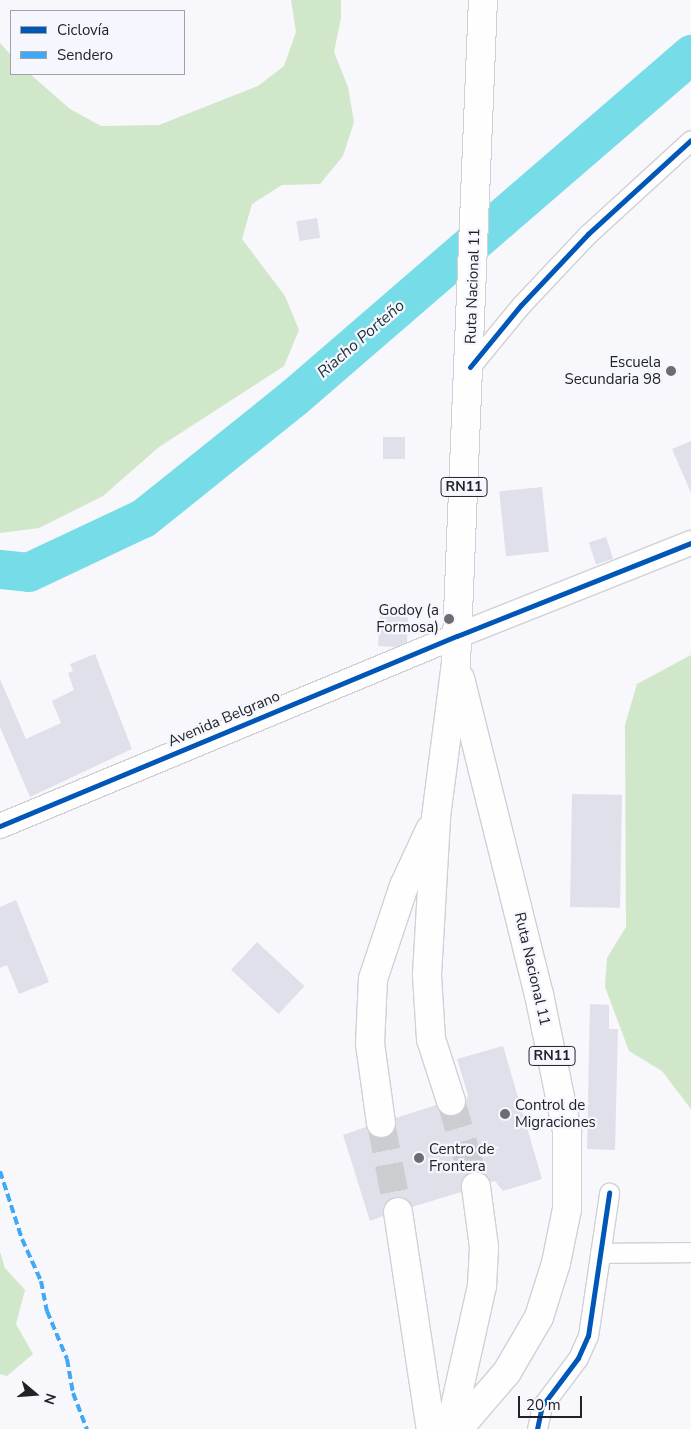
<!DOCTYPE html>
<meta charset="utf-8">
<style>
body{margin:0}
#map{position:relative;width:691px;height:1429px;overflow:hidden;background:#f7f7fc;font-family:"Nunito Sans",sans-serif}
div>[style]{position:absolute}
.green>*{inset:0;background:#d0e7c9}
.river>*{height:39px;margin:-19.5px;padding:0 19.5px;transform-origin:19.5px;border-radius:19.5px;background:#76dce8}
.building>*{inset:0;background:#dfe0e9;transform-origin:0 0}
.trunk-tunnel>*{height:28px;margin-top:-14px;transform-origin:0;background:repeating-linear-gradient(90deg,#cccdd1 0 28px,transparent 0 42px)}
.roads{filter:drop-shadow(1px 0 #d1d1d5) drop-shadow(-1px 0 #d1d1d5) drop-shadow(0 1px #d1d1d5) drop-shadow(0 -1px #d1d1d5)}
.minor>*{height:19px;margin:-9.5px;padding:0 9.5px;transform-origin:9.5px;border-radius:9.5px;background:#fefeff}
.tertiary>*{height:24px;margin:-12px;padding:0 12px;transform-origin:12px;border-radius:12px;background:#fefeff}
.trunk>*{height:28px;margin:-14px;padding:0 14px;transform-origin:14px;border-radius:14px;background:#fefeff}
.quiet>*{height:4px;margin-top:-2px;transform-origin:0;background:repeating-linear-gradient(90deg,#3fa9f5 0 8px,transparent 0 12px)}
.cycleway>*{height:5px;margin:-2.5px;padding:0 2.5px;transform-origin:2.5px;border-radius:2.5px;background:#0057b8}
.dots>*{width:14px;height:14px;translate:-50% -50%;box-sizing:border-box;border:2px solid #f5f6fe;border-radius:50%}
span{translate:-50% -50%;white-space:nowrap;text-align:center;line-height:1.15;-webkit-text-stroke:4.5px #f5f6fe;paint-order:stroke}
.shield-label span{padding:1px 4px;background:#f5f6fe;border:1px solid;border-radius:4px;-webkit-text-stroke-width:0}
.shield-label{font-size:14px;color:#222326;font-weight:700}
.street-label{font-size:15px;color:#222326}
.poi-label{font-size:15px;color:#222326}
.right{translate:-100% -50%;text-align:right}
.left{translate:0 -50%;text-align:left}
.water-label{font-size:16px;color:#183033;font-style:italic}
.legend{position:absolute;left:10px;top:10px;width:175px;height:65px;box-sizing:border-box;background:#f5f6fe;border:1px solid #a1a2a8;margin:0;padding:6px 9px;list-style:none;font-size:15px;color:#222326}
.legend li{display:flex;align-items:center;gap:10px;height:25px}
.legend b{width:25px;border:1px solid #a1a2a8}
.north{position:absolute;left:10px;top:1369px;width:50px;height:50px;-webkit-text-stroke:4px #f5f6fe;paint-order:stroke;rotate:108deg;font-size:14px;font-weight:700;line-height:20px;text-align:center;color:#222326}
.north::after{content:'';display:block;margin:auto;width:18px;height:22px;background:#222326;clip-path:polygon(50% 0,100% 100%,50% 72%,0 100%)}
.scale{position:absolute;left:518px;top:1396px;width:64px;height:22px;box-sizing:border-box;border:2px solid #222326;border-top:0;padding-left:6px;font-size:15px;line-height:18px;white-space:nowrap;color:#222326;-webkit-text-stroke:4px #f5f6fe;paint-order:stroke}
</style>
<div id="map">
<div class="green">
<i style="clip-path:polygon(291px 0,341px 0,341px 18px,334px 52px,348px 87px,354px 122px,343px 156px,320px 184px,282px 185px,252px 204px,242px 239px,285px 296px,299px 330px,284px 366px,159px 447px,103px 496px,39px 528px,0 533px,0 43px,11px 55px,11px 74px,30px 74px,70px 109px,101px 126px,159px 125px,258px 86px,284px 66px,296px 32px)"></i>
<i style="clip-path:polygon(691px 655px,691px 1109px,662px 1071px,629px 1051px,605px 987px,607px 958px,626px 927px,625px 725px,637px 684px)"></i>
<i style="clip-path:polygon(0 1252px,5px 1268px,25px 1290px,16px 1324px,33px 1354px,7px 1376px,0 1374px)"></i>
</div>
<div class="river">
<i style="left:0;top:569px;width:28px;rotate:6deg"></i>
<i style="left:28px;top:572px;width:127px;rotate:-25.2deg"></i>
<i style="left:143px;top:518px;width:193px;rotate:-38.7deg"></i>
<i style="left:294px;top:397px;width:525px;rotate:-40.83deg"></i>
</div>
<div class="building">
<i style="left:317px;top:218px;width:20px;height:21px;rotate:81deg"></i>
<i style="left:383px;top:437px;width:22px;height:22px"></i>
<i style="clip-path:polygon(691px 441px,691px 493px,672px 449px)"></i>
<i style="left:542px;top:487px;width:65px;height:43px;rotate:84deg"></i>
<i style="left:606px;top:537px;width:23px;height:18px;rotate:72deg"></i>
<i style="clip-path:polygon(380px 614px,408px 615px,407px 642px,395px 647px,378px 646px)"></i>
<i style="clip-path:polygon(95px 654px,132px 749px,30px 797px,0 727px,0 679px,26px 739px,61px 723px,52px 701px,74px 690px,68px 673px,73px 671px,70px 664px)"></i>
<i style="left:572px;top:794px;width:50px;height:113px;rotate:1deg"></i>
<i style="clip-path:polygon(16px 900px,49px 982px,19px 994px,7px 965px,0 968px,0 907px)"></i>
<i style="left:257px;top:942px;width:65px;height:38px;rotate:43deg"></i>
<i style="clip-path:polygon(590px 1004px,609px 1005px,609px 1029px,618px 1029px,615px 1150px,587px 1149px)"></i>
<i style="clip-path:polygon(503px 1046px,542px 1179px,503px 1191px,495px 1181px,491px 1182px,482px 1173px,473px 1172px,462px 1181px,461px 1192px,412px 1207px,404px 1198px,395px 1197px,384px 1206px,383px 1216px,370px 1221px,343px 1135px,366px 1127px,375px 1137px,384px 1138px,395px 1129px,396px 1118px,436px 1105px,447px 1116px,456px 1116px,463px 1111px,468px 1095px,457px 1059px)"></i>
</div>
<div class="trunk-tunnel">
<i style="left:451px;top:1101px;width:90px;rotate:73.8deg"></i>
<i style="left:381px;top:1123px;width:91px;rotate:79.2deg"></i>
</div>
<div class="roads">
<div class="minor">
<i style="left:470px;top:367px;width:80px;rotate:-50.6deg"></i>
<i style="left:521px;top:305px;width:98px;rotate:-46.7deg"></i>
<i style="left:588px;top:234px;width:139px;rotate:-42.4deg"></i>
<i style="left:600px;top:1253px;width:91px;rotate:-0.6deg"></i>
<i style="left:537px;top:1429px;width:24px;rotate:-78deg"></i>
<i style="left:542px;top:1406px;width:60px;rotate:-53.1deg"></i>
<i style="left:578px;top:1358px;width:24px;rotate:-66deg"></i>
<i style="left:588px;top:1336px;width:145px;rotate:-81.6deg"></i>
</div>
<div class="tertiary">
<i style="left:0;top:826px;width:495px;rotate:-22.6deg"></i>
<i style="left:457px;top:636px;width:252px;rotate:-21.7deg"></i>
</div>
<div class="trunk">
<i style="left:451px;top:1101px;width:65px;rotate:-107.9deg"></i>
<i style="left:431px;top:1039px;width:64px;rotate:-93.6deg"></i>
<i style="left:427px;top:975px;width:158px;rotate:-86.7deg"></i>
<i style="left:436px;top:817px;width:155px;rotate:-82.6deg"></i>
<i style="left:456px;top:663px;width:664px;rotate:-87.67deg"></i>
<i style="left:381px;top:1123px;width:80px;rotate:-97.9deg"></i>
<i style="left:370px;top:1044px;width:65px;rotate:-87.4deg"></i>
<i style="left:373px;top:979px;width:98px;rotate:-71.6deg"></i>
<i style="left:404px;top:886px;width:62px;rotate:-65.1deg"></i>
<i style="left:398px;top:1212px;width:219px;rotate:81.4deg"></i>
<i style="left:450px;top:1429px;width:147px;rotate:-77.4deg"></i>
<i style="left:482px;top:1286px;width:39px;rotate:-87deg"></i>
<i style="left:484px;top:1247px;width:61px;rotate:-97.6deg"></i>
<i style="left:458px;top:1429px;width:75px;rotate:-49.3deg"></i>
<i style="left:507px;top:1372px;width:64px;rotate:-59.8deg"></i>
<i style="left:539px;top:1317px;width:57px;rotate:-72.5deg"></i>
<i style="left:556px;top:1263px;width:55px;rotate:-78.5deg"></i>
<i style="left:567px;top:1209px;width:78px;rotate:-90deg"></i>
<i style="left:567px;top:1131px;width:139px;rotate:-101.6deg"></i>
<i style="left:539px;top:995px;width:326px;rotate:-104deg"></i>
</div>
</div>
<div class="quiet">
<i style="left:0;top:1171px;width:71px;rotate:72.1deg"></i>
<i style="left:22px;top:1239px;width:46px;rotate:65.7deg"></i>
<i style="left:41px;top:1281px;width:31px;rotate:79deg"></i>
<i style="left:47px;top:1311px;width:52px;rotate:67.4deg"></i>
<i style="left:67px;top:1359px;width:35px;rotate:80deg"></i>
<i style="left:73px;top:1393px;width:39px;rotate:69deg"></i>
</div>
<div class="cycleway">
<i style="left:470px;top:367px;width:80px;rotate:-50.6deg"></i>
<i style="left:521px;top:305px;width:98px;rotate:-46.7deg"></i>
<i style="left:588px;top:234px;width:139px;rotate:-42.4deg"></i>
<i style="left:0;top:826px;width:495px;rotate:-22.6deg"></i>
<i style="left:457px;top:636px;width:252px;rotate:-21.7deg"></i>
<i style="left:537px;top:1429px;width:24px;rotate:-78deg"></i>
<i style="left:542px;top:1406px;width:60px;rotate:-53.1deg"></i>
<i style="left:578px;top:1358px;width:24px;rotate:-66deg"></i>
<i style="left:588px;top:1336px;width:145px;rotate:-81.6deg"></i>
</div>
<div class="dots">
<i style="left:671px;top:371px;background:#6d6d71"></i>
<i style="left:449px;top:619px;background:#6d6d71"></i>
<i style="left:505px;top:1114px;background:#6d6d71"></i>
<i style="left:419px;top:1158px;background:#6d6d71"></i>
</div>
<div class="shield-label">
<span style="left:464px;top:487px">RN11</span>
<span style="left:552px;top:1056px">RN11</span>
</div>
<div class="street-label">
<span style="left:473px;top:286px;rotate:-88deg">Ruta Nacional 11</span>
<span style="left:224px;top:719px;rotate:-23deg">Avenida Belgrano</span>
<span style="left:532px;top:969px;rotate:77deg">Ruta Nacional 11</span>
</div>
<div class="poi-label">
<span class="right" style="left:661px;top:371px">Escuela<br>Secundaria 98</span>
<span class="right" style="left:439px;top:619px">Godoy (a<br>Formosa)</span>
<span class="left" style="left:515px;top:1114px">Control de<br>Migraciones</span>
<span class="left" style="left:429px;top:1158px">Centro de<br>Frontera</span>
</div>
<div class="water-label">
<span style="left:361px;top:339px;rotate:-41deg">Riacho Porteño</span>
</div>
<ul class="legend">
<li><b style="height:6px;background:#0057b8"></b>Ciclovía</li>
<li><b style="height:6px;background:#3fa9f5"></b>Sendero</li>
</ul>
<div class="north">N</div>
<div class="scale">20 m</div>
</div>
